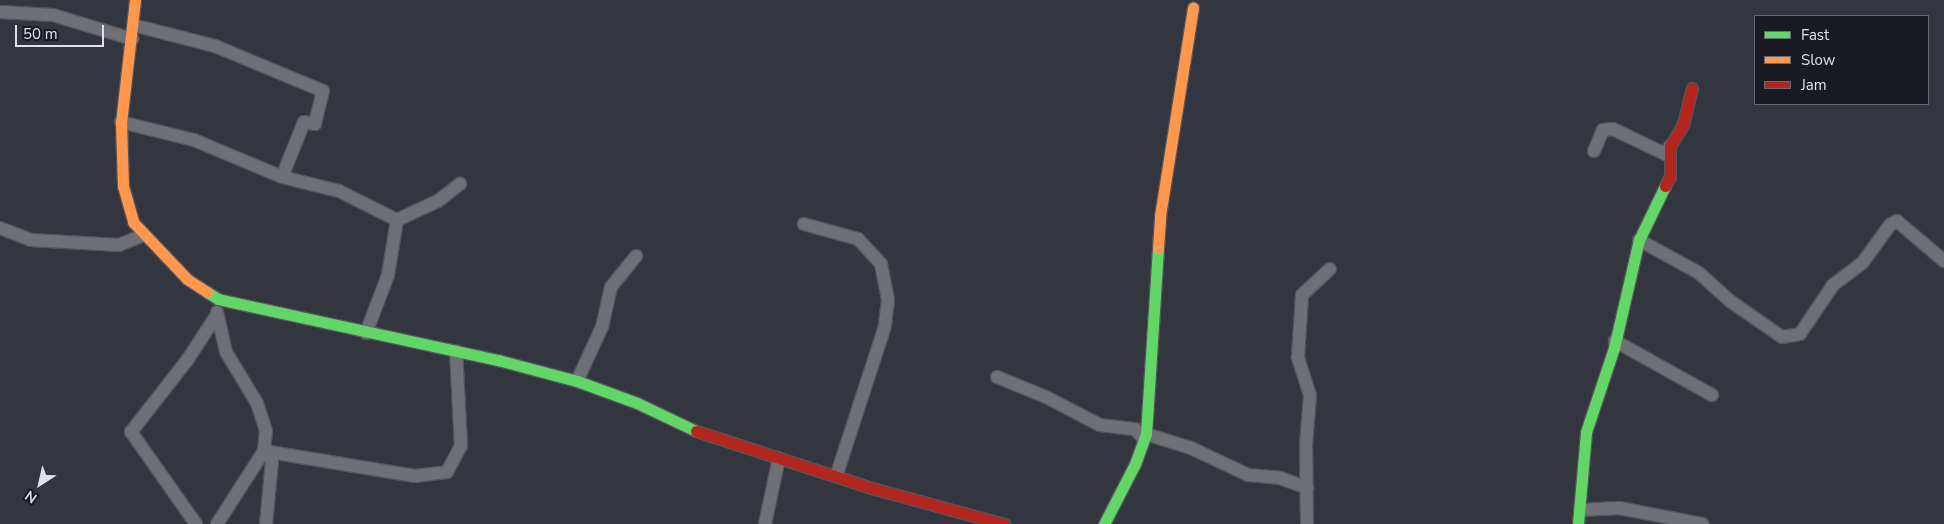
<!DOCTYPE html>
<style>
body{margin:0}
#map{position:relative;width:1944px;height:524px;overflow:hidden;background:#34363f;font-family:"Nunito Sans",sans-serif}
div>[style]{position:absolute}
.roads{filter:drop-shadow(1px 0 #54555d) drop-shadow(-1px 0 #54555d) drop-shadow(0 1px #54555d) drop-shadow(0 -1px #54555d)}
.street>*{height:12px;margin:-6px;padding:0 6px;transform-origin:6px;border-radius:6px;background:#6f7077}
.fast>*{height:11px;margin:-5.5px;padding:0 5.5px;transform-origin:5.5px;border-radius:5.5px;background:#63d668}
.slow>*{height:11px;margin:-5.5px;padding:0 5.5px;transform-origin:5.5px;border-radius:5.5px;background:#ff974d}
.jam>*{height:11px;margin:-5.5px;padding:0 5.5px;transform-origin:5.5px;border-radius:5.5px;background:#b3261e}
span{translate:-50% -50%;white-space:nowrap;text-align:center;line-height:1.15;-webkit-text-stroke:5px #191a22;paint-order:stroke}
.legend{position:absolute;left:1754px;top:15px;width:175px;height:90px;box-sizing:border-box;background:#191a22;border:1px solid #686a73;margin:0;padding:6px 9px;list-style:none;font-size:15px;color:#dfe1ec}
.legend li{display:flex;align-items:center;gap:10px;height:25px}
.legend b{width:25px;border:1px solid #686a73}
.north{position:absolute;left:15px;top:459px;width:50px;height:50px;-webkit-text-stroke:4px #191a22;paint-order:stroke;rotate:215deg;font-size:14px;font-weight:700;line-height:20px;text-align:center;color:#dfe1ec}
.north::after{content:'';display:block;margin:auto;width:18px;height:22px;background:#dfe1ec;clip-path:polygon(50% 0,100% 100%,50% 72%,0 100%)}
.scale{position:absolute;left:15px;top:25px;width:89px;height:22px;box-sizing:border-box;border:2px solid #dfe1ec;border-top:0;padding-left:6px;font-size:15px;line-height:18px;white-space:nowrap;color:#dfe1ec;-webkit-text-stroke:4px #191a22;paint-order:stroke}
</style>
<div id="map">
<div class="roads">
<div class="street">
<i style="left:0;top:12px;width:53px;rotate:3.2deg"></i>
<i style="left:53px;top:15px;width:83px;rotate:16.9deg"></i>
<i style="left:133px;top:25px;width:85px;rotate:14.4deg"></i>
<i style="left:215px;top:46px;width:117px;rotate:22.6deg"></i>
<i style="left:323px;top:91px;width:34px;rotate:104deg"></i>
<i style="left:315px;top:124px;width:11px;rotate:-170deg"></i>
<i style="left:304px;top:122px;width:59px;rotate:111.8deg"></i>
<i style="left:121px;top:122px;width:75px;rotate:13.9deg"></i>
<i style="left:194px;top:140px;width:95px;rotate:22.8deg"></i>
<i style="left:282px;top:177px;width:59px;rotate:13.8deg"></i>
<i style="left:339px;top:191px;width:65px;rotate:26.6deg"></i>
<i style="left:397px;top:220px;width:45px;rotate:-24.9deg"></i>
<i style="left:438px;top:201px;width:28px;rotate:-38deg"></i>
<i style="left:1594px;top:151px;width:23px;rotate:-67deg"></i>
<i style="left:1603px;top:130px;width:10px;rotate:-6deg"></i>
<i style="left:1613px;top:129px;width:58px;rotate:25.7deg"></i>
<i style="left:1665px;top:154px;width:9px;rotate:-58deg"></i>
<i style="left:804px;top:224px;width:56px;rotate:15.5deg"></i>
<i style="left:858px;top:239px;width:34px;rotate:47deg"></i>
<i style="left:881px;top:264px;width:37px;rotate:79deg"></i>
<i style="left:888px;top:300px;width:26px;rotate:97deg"></i>
<i style="left:885px;top:326px;width:156px;rotate:108deg"></i>
<i style="left:0;top:228px;width:33px;rotate:21deg"></i>
<i style="left:31px;top:240px;width:88px;rotate:3.3deg"></i>
<i style="left:119px;top:245px;width:27px;rotate:-22deg"></i>
<i style="left:1639px;top:240px;width:68px;rotate:28.8deg"></i>
<i style="left:1699px;top:273px;width:42px;rotate:42.1deg"></i>
<i style="left:1730px;top:301px;width:63px;rotate:34.7deg"></i>
<i style="left:1782px;top:337px;width:18px;rotate:-9deg"></i>
<i style="left:1800px;top:334px;width:59px;rotate:-56deg"></i>
<i style="left:1833px;top:285px;width:38px;rotate:-37deg"></i>
<i style="left:1863px;top:262px;width:46px;rotate:-53.9deg"></i>
<i style="left:1890px;top:225px;width:8px;rotate:-30deg"></i>
<i style="left:1897px;top:221px;width:62px;rotate:40.4deg"></i>
<i style="left:217px;top:312px;width:41px;rotate:77.3deg"></i>
<i style="left:226px;top:352px;width:60px;rotate:58.7deg"></i>
<i style="left:257px;top:403px;width:29px;rotate:72deg"></i>
<i style="left:266px;top:431px;width:20px;rotate:96deg"></i>
<i style="left:264px;top:451px;width:13px;rotate:51deg"></i>
<i style="left:272px;top:461px;width:63px;rotate:95.4deg"></i>
<i style="left:366px;top:333px;width:62px;rotate:-69.2deg"></i>
<i style="left:388px;top:275px;width:56px;rotate:-80.7deg"></i>
<i style="left:1615px;top:341px;width:111px;rotate:29.1deg"></i>
<i style="left:997px;top:377px;width:53px;rotate:22.2deg"></i>
<i style="left:1046px;top:397px;width:61px;rotate:27.4deg"></i>
<i style="left:1100px;top:425px;width:35px;rotate:7deg"></i>
<i style="left:1135px;top:429px;width:13px;rotate:48deg"></i>
<i style="left:577px;top:381px;width:60px;rotate:-65.2deg"></i>
<i style="left:602px;top:327px;width:41px;rotate:-77.3deg"></i>
<i style="left:611px;top:287px;width:40px;rotate:-51deg"></i>
<i style="left:1146px;top:434px;width:47px;rotate:17.3deg"></i>
<i style="left:1191px;top:448px;width:63px;rotate:25.3deg"></i>
<i style="left:1248px;top:475px;width:32px;rotate:5deg"></i>
<i style="left:1280px;top:478px;width:29px;rotate:20deg"></i>
<i style="left:1580px;top:510px;width:39px;rotate:-3deg"></i>
<i style="left:1619px;top:508px;width:85px;rotate:10.9deg"></i>
<i style="left:196px;top:524px;width:113px;rotate:-125.2deg"></i>
<i style="left:131px;top:432px;width:93px;rotate:-52deg"></i>
<i style="left:188px;top:359px;width:51px;rotate:-56.9deg"></i>
<i style="left:217px;top:524px;width:87px;rotate:-57.2deg"></i>
<i style="left:264px;top:451px;width:153px;rotate:9.4deg"></i>
<i style="left:415px;top:476px;width:32px;rotate:-7deg"></i>
<i style="left:447px;top:472px;width:30px;rotate:-62deg"></i>
<i style="left:461px;top:446px;width:95px;rotate:-93deg"></i>
<i style="left:765px;top:524px;width:67px;rotate:-78deg"></i>
<i style="left:1307px;top:524px;width:79px;rotate:-90.7deg"></i>
<i style="left:1306px;top:445px;width:50px;rotate:-85.4deg"></i>
<i style="left:1310px;top:395px;width:40px;rotate:-108deg"></i>
<i style="left:1298px;top:357px;width:62px;rotate:-86.3deg"></i>
<i style="left:1302px;top:295px;width:38px;rotate:-43deg"></i>
</div>
<div class="fast">
<i style="left:207px;top:292px;width:13px;rotate:32deg"></i>
<i style="left:218px;top:299px;width:287px;rotate:12.3deg"></i>
<i style="left:498px;top:360px;width:82px;rotate:14.9deg"></i>
<i style="left:577px;top:381px;width:64px;rotate:20.1deg"></i>
<i style="left:637px;top:403px;width:65px;rotate:25.4deg"></i>
<i style="left:1104px;top:524px;width:68px;rotate:-62.7deg"></i>
<i style="left:1135px;top:464px;width:32px;rotate:-70deg"></i>
<i style="left:1146px;top:434px;width:186px;rotate:-86.3deg"></i>
<i style="left:1578px;top:524px;width:92px;rotate:-85deg"></i>
<i style="left:1586px;top:432px;width:89px;rotate:-71.6deg"></i>
<i style="left:1614px;top:348px;width:111px;rotate:-77deg"></i>
<i style="left:1639px;top:240px;width:60px;rotate:-64.3deg"></i>
</div>
<div class="slow">
<i style="left:135px;top:0;width:123px;rotate:96.5deg"></i>
<i style="left:121px;top:122px;width:64px;rotate:88.2deg"></i>
<i style="left:123px;top:186px;width:37px;rotate:74deg"></i>
<i style="left:133px;top:222px;width:79px;rotate:46.5deg"></i>
<i style="left:187px;top:279px;width:24px;rotate:33deg"></i>
<i style="left:1158px;top:248px;width:32px;rotate:-86deg"></i>
<i style="left:1160px;top:216px;width:211px;rotate:-81deg"></i>
</div>
<div class="jam">
<i style="left:1665px;top:186px;width:11px;rotate:-63deg"></i>
<i style="left:1670px;top:176px;width:30px;rotate:-90deg"></i>
<i style="left:1670px;top:146px;width:26px;rotate:-59deg"></i>
<i style="left:1683px;top:124px;width:37px;rotate:-76deg"></i>
<i style="left:696px;top:431px;width:188px;rotate:18deg"></i>
<i style="left:875px;top:489px;width:134px;rotate:15.2deg"></i>
</div>
</div>
<ul class="legend">
<li><b style="height:6px;background:#63d668"></b>Fast</li>
<li><b style="height:6px;background:#ff974d"></b>Slow</li>
<li><b style="height:6px;background:#b3261e"></b>Jam</li>
</ul>
<div class="north">N</div>
<div class="scale">50 m</div>
</div>
